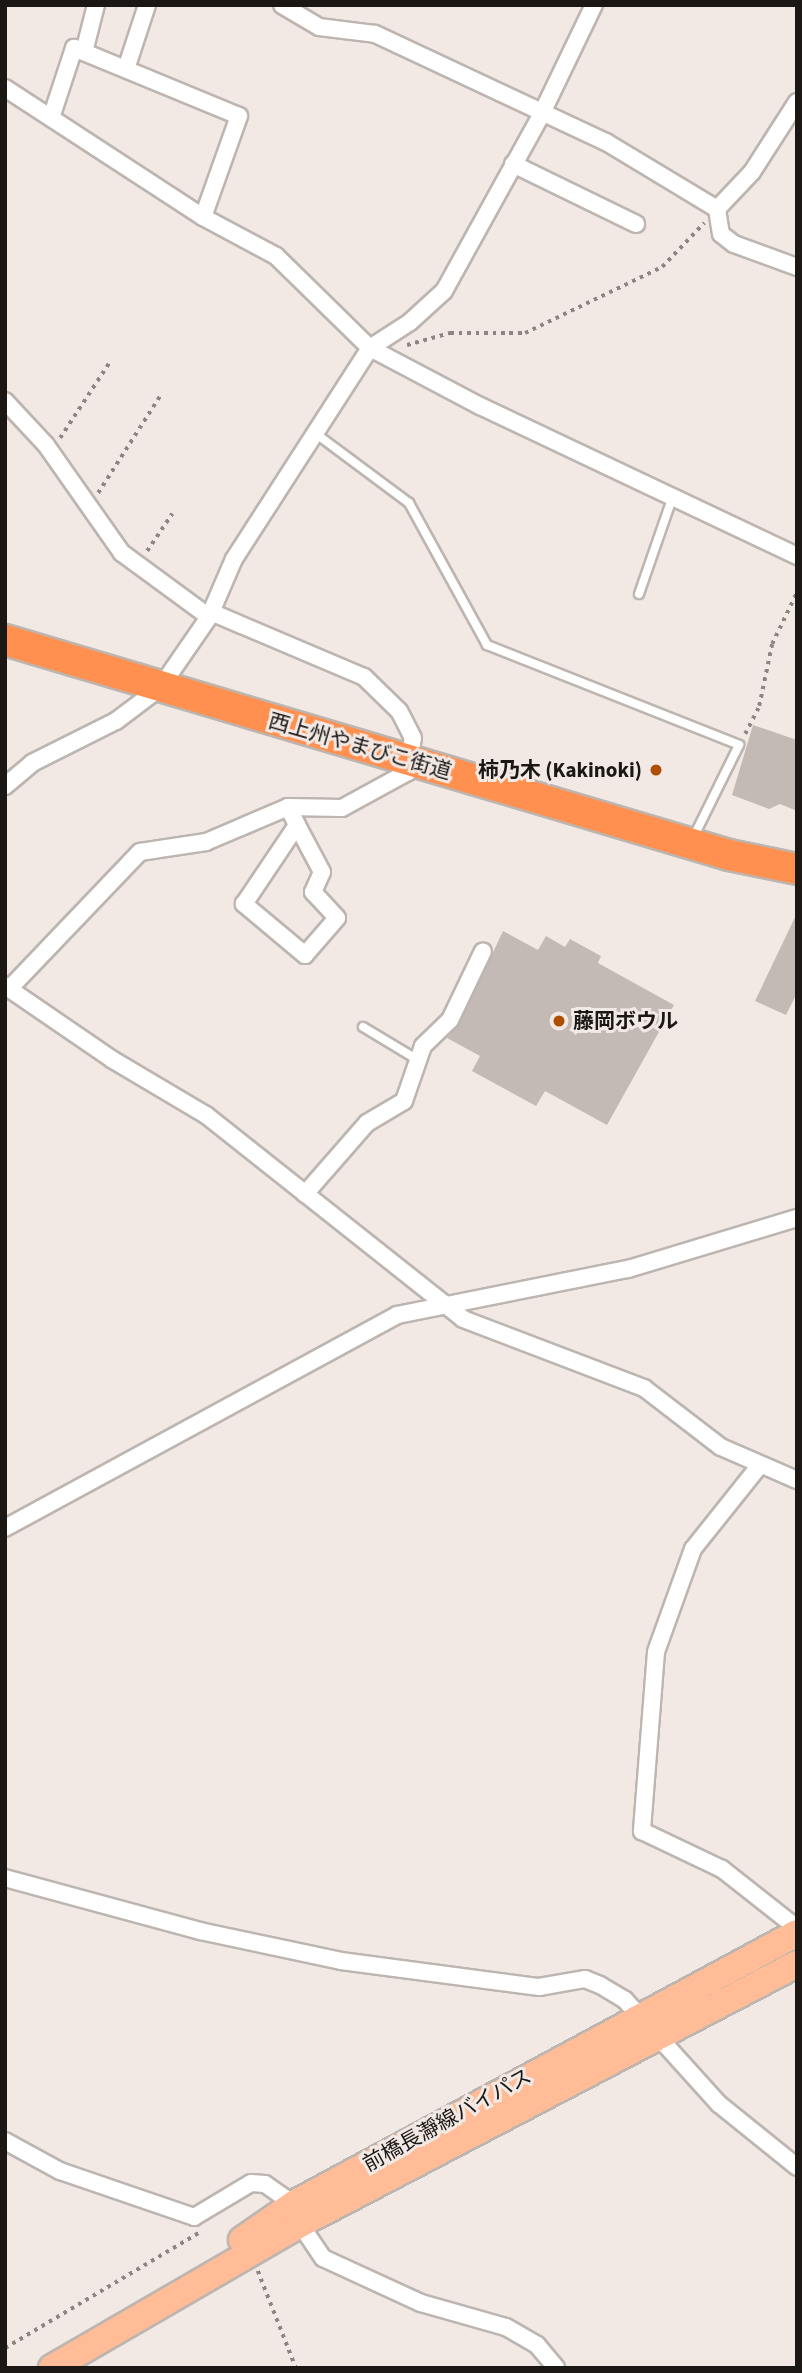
<!DOCTYPE html>
<meta charset="utf-8">
<style>
body{margin:0}
#map{position:relative;width:802px;height:2373px;overflow:hidden;background:#f2e9e5;font-family:"Source Sans 3","Noto Sans JP",sans-serif}
div>[style]{position:absolute}
.building>*{inset:0;background:#c3bab5}
.path>*{height:3.5px;margin-top:-1.75px;transform-origin:0;background:repeating-linear-gradient(90deg,#8c8683 0 3.5px,transparent 0 8.5px)}
.roads{filter:drop-shadow(2px 0 #bdb5b0) drop-shadow(-2px 0 #bdb5b0) drop-shadow(0 2px #bdb5b0) drop-shadow(0 -2px #bdb5b0)}
.lane>*{height:8px;margin:-4px;padding:0 4px;transform-origin:4px;border-radius:4px;background:#fff}
.street>*{height:16px;margin:-8px;padding:0 8px;transform-origin:8px;border-radius:8px;background:#fff}
.primary>*{height:26px;margin:-13px;padding:0 13px;transform-origin:13px;border-radius:13px;background:#ffbc96}
.highway>*{height:30px;margin:-15px;padding:0 15px;transform-origin:15px;border-radius:15px;background:#ff9050}
.dots>*{width:19px;height:19px;translate:-50% -50%;box-sizing:border-box;border:4px solid #f2e9e5;border-radius:50%}
span{translate:-50% -50%;white-space:nowrap;text-align:center;line-height:1.15;-webkit-text-stroke:6px #f2e9e5;paint-order:stroke}
.street-label{font-size:21px;color:#1a1715}
.poi-label{font-size:21px;color:#1a1715;font-weight:700}
.right{translate:-100% -50%;text-align:right}
.left{translate:0 -50%;text-align:left}
.frame{position:absolute;inset:0;border:7px solid #1a1715;pointer-events:none}
</style>
<div id="map">
<div class="building">
<i style="clip-path:polygon(753px 725px,797px 740px,797px 811px,780px 804px,769px 809px,732px 795px)"></i>
<i style="clip-path:polygon(797px 913px,797px 993px,786px 1015px,755px 1001px)"></i>
<i style="clip-path:polygon(503px 931px,538px 950px,546px 936px,565px 947px,570px 939px,601px 956px,598px 963px,674px 1005px,607px 1125px,545px 1091px,536px 1106px,472px 1071px,480px 1056px,447px 1038px,459px 1025px)"></i>
</div>
<div class="path">
<i style="left:407px;top:345px;width:45px;rotate:-15.6deg"></i>
<i style="left:450px;top:333px;width:75px"></i>
<i style="left:525px;top:333px;width:152px;rotate:-25.7deg"></i>
<i style="left:662px;top:267px;width:61px;rotate:-46.3deg"></i>
<i style="left:60px;top:438px;width:93px;rotate:-56.8deg"></i>
<i style="left:98px;top:493px;width:115px;rotate:-57.4deg"></i>
<i style="left:147px;top:551px;width:45px;rotate:-56deg"></i>
<i style="left:745px;top:734px;width:31px;rotate:-63deg"></i>
<i style="left:759px;top:706px;width:63px;rotate:-78.2deg"></i>
<i style="left:772px;top:644px;width:58px;rotate:-64.3deg"></i>
<i style="left:258px;top:2271px;width:104px;rotate:68.6deg"></i>
<i style="left:5px;top:2348px;width:226px;rotate:-30.7deg"></i>
</div>
<div class="roads">
<div class="lane">
<i style="left:315px;top:433px;width:117px;rotate:36.7deg"></i>
<i style="left:409px;top:503px;width:162px;rotate:61.2deg"></i>
<i style="left:487px;top:645px;width:271px;rotate:21.6deg"></i>
<i style="left:739px;top:745px;width:104px;rotate:116.3deg"></i>
<i style="left:639px;top:594px;width:104px;rotate:-70.9deg"></i>
<i style="left:363px;top:1027px;width:64px;rotate:31deg"></i>
</div>
<div class="street">
<i style="left:282px;top:5px;width:43px;rotate:30.7deg"></i>
<i style="left:319px;top:27px;width:56px;rotate:7.1deg"></i>
<i style="left:375px;top:34px;width:255px;rotate:25.1deg"></i>
<i style="left:606px;top:142px;width:130px;rotate:31.1deg"></i>
<i style="left:717px;top:209px;width:25px;rotate:81deg"></i>
<i style="left:721px;top:234px;width:16px;rotate:38deg"></i>
<i style="left:734px;top:244px;width:67px;rotate:20.1deg"></i>
<i style="left:84px;top:52px;width:49px;rotate:-75.7deg"></i>
<i style="left:126px;top:69px;width:67px;rotate:-71.8deg"></i>
<i style="left:5px;top:88px;width:236px;rotate:33.1deg"></i>
<i style="left:203px;top:217px;width:83px;rotate:28.1deg"></i>
<i style="left:276px;top:256px;width:132px;rotate:44.4deg"></i>
<i style="left:370px;top:348px;width:124px;rotate:27.8deg"></i>
<i style="left:480px;top:406px;width:351px;rotate:25.3deg"></i>
<i style="left:51px;top:118px;width:74px;rotate:-71.8deg"></i>
<i style="left:74px;top:48px;width:178px;rotate:22.4deg"></i>
<i style="left:239px;top:116px;width:107px;rotate:109.6deg"></i>
<i style="left:513px;top:164px;width:137px;rotate:26deg"></i>
<i style="left:717px;top:209px;width:51px;rotate:-46.6deg"></i>
<i style="left:752px;top:172px;width:83px;rotate:-57.3deg"></i>
<i style="left:5px;top:401px;width:60px;rotate:47deg"></i>
<i style="left:46px;top:445px;width:132px;rotate:54.9deg"></i>
<i style="left:122px;top:553px;width:108px;rotate:36.3deg"></i>
<i style="left:5px;top:786px;width:35px;rotate:-40deg"></i>
<i style="left:32px;top:763px;width:94px;rotate:-26.6deg"></i>
<i style="left:116px;top:721px;width:55px;rotate:-36.9deg"></i>
<i style="left:160px;top:688px;width:86px;rotate:-55.4deg"></i>
<i style="left:209px;top:617px;width:63px;rotate:-66.7deg"></i>
<i style="left:234px;top:559px;width:251px;rotate:-57.2deg"></i>
<i style="left:370px;top:348px;width:48px;rotate:-33deg"></i>
<i style="left:410px;top:322px;width:46px;rotate:-42.4deg"></i>
<i style="left:444px;top:291px;width:201px;rotate:-61.1deg"></i>
<i style="left:541px;top:115px;width:122px;rotate:-64.3deg"></i>
<i style="left:288px;top:807px;width:20px;rotate:63deg"></i>
<i style="left:297px;top:825px;width:53px;rotate:62deg"></i>
<i style="left:322px;top:872px;width:22px;rotate:114deg"></i>
<i style="left:313px;top:892px;width:35px;rotate:47deg"></i>
<i style="left:337px;top:918px;width:49px;rotate:130.9deg"></i>
<i style="left:305px;top:955px;width:80px;rotate:-140.1deg"></i>
<i style="left:244px;top:904px;width:95px;rotate:-56.1deg"></i>
<i style="left:5px;top:986px;width:131px;rotate:34.4deg"></i>
<i style="left:113px;top:1060px;width:108px;rotate:30.6deg"></i>
<i style="left:206px;top:1115px;width:328px;rotate:38.4deg"></i>
<i style="left:463px;top:1319px;width:194px;rotate:20.9deg"></i>
<i style="left:644px;top:1388px;width:97px;rotate:37.5deg"></i>
<i style="left:721px;top:1447px;width:83px;rotate:23.5deg"></i>
<i style="left:9px;top:989px;width:190px;rotate:-46.3deg"></i>
<i style="left:140px;top:852px;width:67px;rotate:-8.6deg"></i>
<i style="left:206px;top:842px;width:89px;rotate:-23.1deg"></i>
<i style="left:288px;top:807px;width:54px;rotate:1.1deg"></i>
<i style="left:342px;top:808px;width:75px;rotate:-28.6deg"></i>
<i style="left:408px;top:772px;width:34px;rotate:-82deg"></i>
<i style="left:413px;top:738px;width:30px;rotate:-117deg"></i>
<i style="left:399px;top:711px;width:49px;rotate:-135.8deg"></i>
<i style="left:364px;top:677px;width:166px;rotate:-157deg"></i>
<i style="left:305px;top:1194px;width:94px;rotate:-48.9deg"></i>
<i style="left:367px;top:1123px;width:43px;rotate:-30.7deg"></i>
<i style="left:404px;top:1101px;width:58px;rotate:-70.9deg"></i>
<i style="left:423px;top:1046px;width:37px;rotate:-44deg"></i>
<i style="left:450px;top:1020px;width:76px;rotate:-64.4deg"></i>
<i style="left:760px;top:1465px;width:107px;rotate:128.6deg"></i>
<i style="left:693px;top:1549px;width:109px;rotate:109.8deg"></i>
<i style="left:656px;top:1652px;width:180px;rotate:94.5deg"></i>
<i style="left:642px;top:1831px;width:89px;rotate:25.4deg"></i>
<i style="left:722px;top:1869px;width:95px;rotate:38.2deg"></i>
<i style="left:5px;top:1528px;width:446px;rotate:-28.5deg"></i>
<i style="left:397px;top:1315px;width:236px;rotate:-11.3deg"></i>
<i style="left:628px;top:1269px;width:177px;rotate:-16.8deg"></i>
<i style="left:5px;top:1878px;width:202px;rotate:15.2deg"></i>
<i style="left:200px;top:1931px;width:144px;rotate:12deg"></i>
<i style="left:341px;top:1961px;width:200px;rotate:7.5deg"></i>
<i style="left:539px;top:1987px;width:47px;rotate:-9.9deg"></i>
<i style="left:585px;top:1979px;width:16px;rotate:22deg"></i>
<i style="left:600px;top:1985px;width:29px;rotate:31deg"></i>
<i style="left:625px;top:2000px;width:140px;rotate:47.9deg"></i>
<i style="left:719px;top:2104px;width:100px;rotate:38.9deg"></i>
<i style="left:5px;top:2141px;width:63px;rotate:28.6deg"></i>
<i style="left:60px;top:2171px;width:142px;rotate:18.9deg"></i>
<i style="left:194px;top:2217px;width:66px;rotate:-30.8deg"></i>
<i style="left:251px;top:2183px;width:14px;rotate:4deg"></i>
<i style="left:265px;top:2184px;width:35px;rotate:35deg"></i>
<i style="left:294px;top:2204px;width:21px;rotate:73deg"></i>
<i style="left:300px;top:2224px;width:41px;rotate:55.9deg"></i>
<i style="left:323px;top:2258px;width:108px;rotate:24.7deg"></i>
<i style="left:421px;top:2303px;width:88px;rotate:15.8deg"></i>
<i style="left:506px;top:2327px;width:36px;rotate:30deg"></i>
<i style="left:537px;top:2345px;width:30px;rotate:50deg"></i>
</div>
<div class="primary">
<i style="left:242px;top:2240px;width:63px;rotate:-34.7deg"></i>
<i style="left:294px;top:2204px;width:571px;rotate:-28.31deg"></i>
<i style="left:52px;top:2368px;width:287px;rotate:-30.1deg"></i>
<i style="left:300px;top:2224px;width:561px;rotate:-27.62deg"></i>
</div>
<div class="highway">
<i style="left:5px;top:640px;width:755px;rotate:16.54deg"></i>
<i style="left:729px;top:855px;width:69px;rotate:11.6deg"></i>
</div>
</div>
<div class="dots">
<i style="left:656px;top:770px;background:#ad4e02"></i>
<i style="left:559px;top:1021px;background:#ad4e02"></i>
</div>
<div class="street-label">
<span style="left:360px;top:746px;rotate:16deg">西上州やまびこ街道</span>
<span style="left:447px;top:2120px;rotate:-29deg">前橋長瀞線バイパス</span>
</div>
<div class="poi-label">
<span class="right" style="left:642px;top:770px">柿乃木 (Kakinoki)</span>
<span class="left" style="left:573px;top:1021px">藤岡ボウル</span>
</div>
<div class="frame"></div>
</div>
